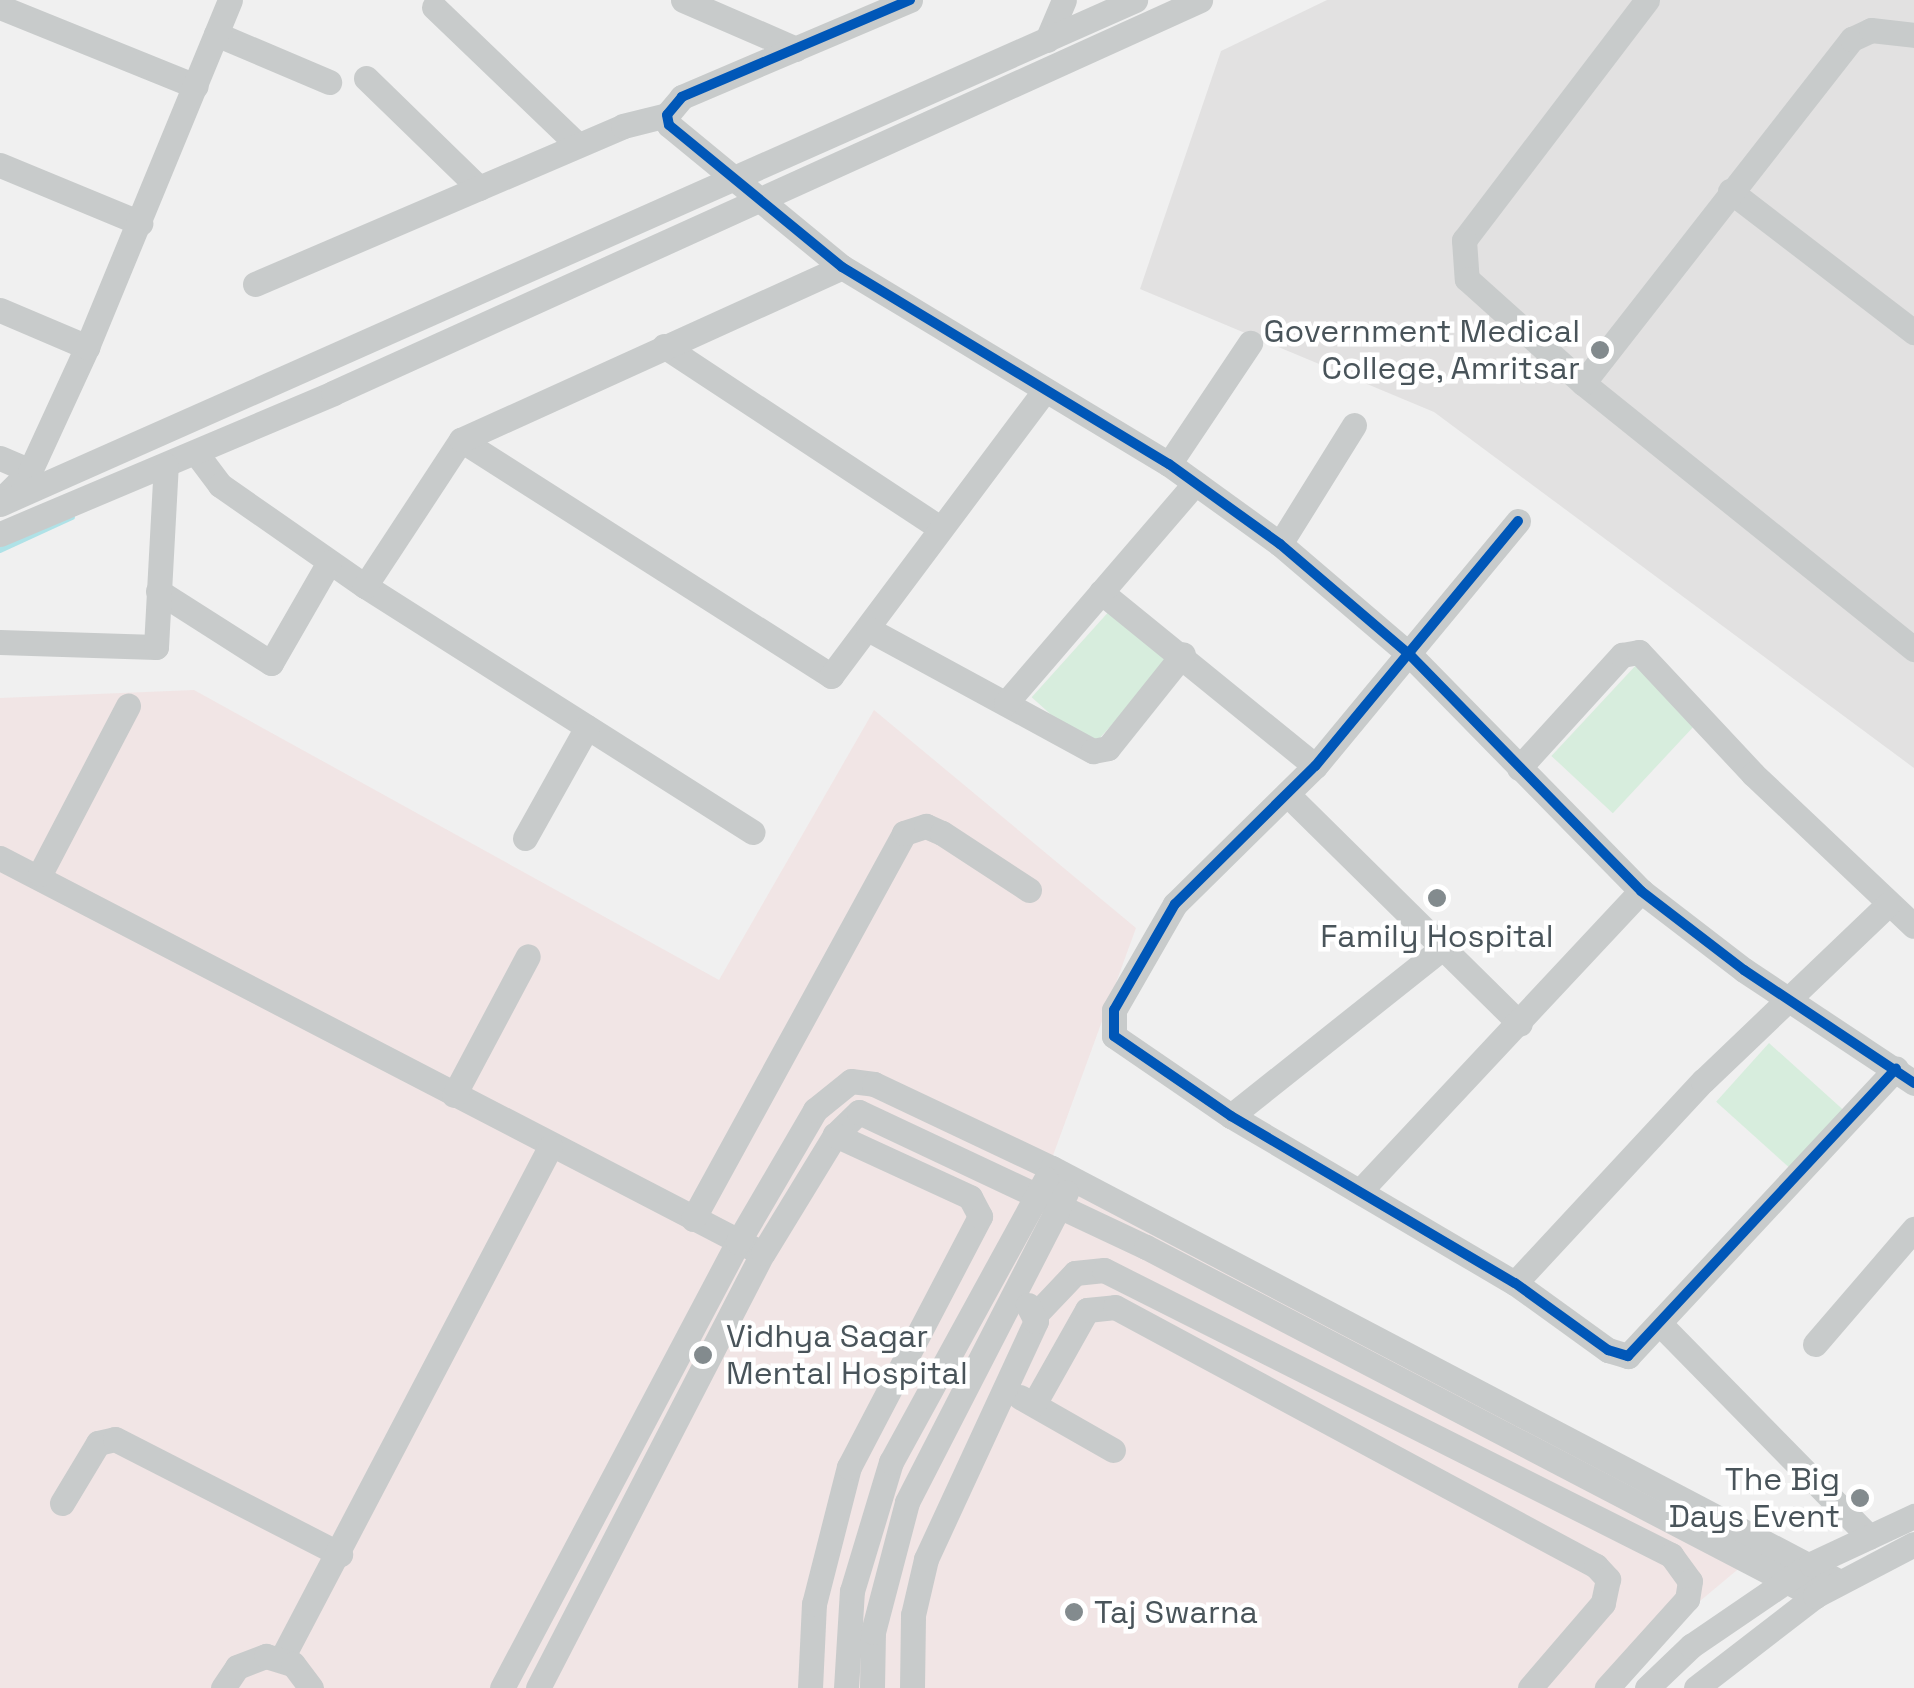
<!DOCTYPE html>
<style>
body{margin:0}
#map{position:relative;width:1914px;height:1688px;overflow:hidden;background:#f0f0f0;font-family:"Space Grotesk",sans-serif}
div>[style]{position:absolute}
.education>*{inset:0;background:#e2e1e1}
.medical>*{inset:0;background:#f1e5e5}
.green>*{inset:0;background:#d7eddd;transform-origin:0 0}
.stream>*{height:6px;margin:-3px;padding:0 3px;transform-origin:3px;border-radius:3px;background:#afe2e7}
.minor>*{height:25px;margin:-12.5px;padding:0 12.5px;transform-origin:12.5px;border-radius:12.5px;background:#c8cbcb}
.cycleway>*{height:10px;margin:-5px;padding:0 5px;transform-origin:5px;border-radius:5px;background:#0057b8}
.dots>*{width:28px;height:28px;translate:-50% -50%;box-sizing:border-box;border:5px solid #fff;border-radius:50%}
span{translate:-50% -50%;white-space:nowrap;text-align:center;line-height:1.15;-webkit-text-stroke:9px #fff;paint-order:stroke}
.poi-label{font-size:32px;color:#49545a}
.right{translate:-100% -50%;text-align:right}
.left{translate:0 -50%;text-align:left}
</style>
<div id="map">
<div class="education">
<i style="clip-path:polygon(1327px 0,1914px 0,1914px 768px,1434px 412px,1140px 289px,1221px 51px)"></i>
</div>
<div class="medical">
<i style="clip-path:polygon(194px 690px,719px 980px,874px 710px,1136px 928px,1051px 1161px,1761px 1550px,1596px 1688px,0 1688px,0 698px)"></i>
</div>
<div class="green">
<i style="left:1112px;top:608px;width:78px;height:120px;rotate:42deg"></i>
<i style="left:1638px;top:663px;width:84px;height:127px;rotate:43deg"></i>
<i style="left:1769px;top:1043px;width:105px;height:79px;rotate:42deg"></i>
</div>
<div class="stream">
<i style="left:0;top:550px;width:79px;rotate:-24.6deg"></i>
</div>
<div class="minor">
<i style="left:683px;top:0;width:123px;rotate:23.4deg"></i>
<i style="left:910px;top:0;width:248px;rotate:157deg"></i>
<i style="left:682px;top:97px;width:23px;rotate:130deg"></i>
<i style="left:667px;top:115px;width:10px;rotate:79deg"></i>
<i style="left:669px;top:125px;width:224px;rotate:39.4deg"></i>
<i style="left:842px;top:267px;width:382px;rotate:31.1deg"></i>
<i style="left:1169px;top:464px;width:137px;rotate:35.8deg"></i>
<i style="left:1280px;top:544px;width:172px;rotate:40.5deg"></i>
<i style="left:1411px;top:656px;width:329px;rotate:45.6deg"></i>
<i style="left:1641px;top:891px;width:130px;rotate:37.5deg"></i>
<i style="left:1744px;top:970px;width:204px;rotate:33.6deg"></i>
<i style="left:1647px;top:0;width:302px;rotate:127.3deg"></i>
<i style="left:1464px;top:240px;width:39px;rotate:86deg"></i>
<i style="left:1467px;top:279px;width:156px;rotate:41.9deg"></i>
<i style="left:1583px;top:383px;width:425px;rotate:38.8deg"></i>
<i style="left:0;top:7px;width:211px;rotate:22deg"></i>
<i style="left:434px;top:7px;width:199px;rotate:43.8deg"></i>
<i style="left:216px;top:34px;width:123px;rotate:23deg"></i>
<i style="left:1047px;top:40px;width:43px;rotate:-67deg"></i>
<i style="left:366px;top:78px;width:158px;rotate:44.2deg"></i>
<i style="left:0;top:165px;width:152px;rotate:22.5deg"></i>
<i style="left:1730px;top:191px;width:232px;rotate:37.5deg"></i>
<i style="left:255px;top:284px;width:400px;rotate:-23.2deg"></i>
<i style="left:623px;top:126px;width:45px;rotate:-14deg"></i>
<i style="left:0;top:310px;width:95px;rotate:23deg"></i>
<i style="left:664px;top:346px;width:329px;rotate:33.4deg"></i>
<i style="left:1583px;top:383px;width:437px;rotate:-52deg"></i>
<i style="left:1852px;top:39px;width:21px;rotate:-25deg"></i>
<i style="left:1871px;top:30px;width:43px;rotate:6.6deg"></i>
<i style="left:461px;top:440px;width:439px;rotate:32.5deg"></i>
<i style="left:831px;top:676px;width:357px;rotate:-53.2deg"></i>
<i style="left:196px;top:453px;width:40px;rotate:53deg"></i>
<i style="left:220px;top:485px;width:177px;rotate:34.9deg"></i>
<i style="left:365px;top:586px;width:459px;rotate:32.4deg"></i>
<i style="left:0;top:458px;width:33px;rotate:23deg"></i>
<i style="left:1169px;top:464px;width:146px;rotate:-56.2deg"></i>
<i style="left:3px;top:498px;width:38px;rotate:-45deg"></i>
<i style="left:30px;top:471px;width:136px;rotate:-65.3deg"></i>
<i style="left:87px;top:347px;width:375px;rotate:-67.6deg"></i>
<i style="left:0;top:504px;width:1242px;rotate:-23.94deg"></i>
<i style="left:1518px;top:521px;width:318px;rotate:129.6deg"></i>
<i style="left:1315px;top:766px;width:197px;rotate:135.4deg"></i>
<i style="left:1175px;top:904px;width:122px;rotate:119.9deg"></i>
<i style="left:1114px;top:1010px;width:26px;rotate:90deg"></i>
<i style="left:1114px;top:1036px;width:142px;rotate:34.4deg"></i>
<i style="left:1231px;top:1116px;width:329px;rotate:30.5deg"></i>
<i style="left:1515px;top:1283px;width:115px;rotate:35.8deg"></i>
<i style="left:1608px;top:1350px;width:21px;rotate:17deg"></i>
<i style="left:1628px;top:1356px;width:393px;rotate:-47deg"></i>
<i style="left:0;top:534px;width:362px;rotate:-22.9deg"></i>
<i style="left:333px;top:393px;width:952px;rotate:-24.38deg"></i>
<i style="left:1280px;top:544px;width:140px;rotate:-58.1deg"></i>
<i style="left:365px;top:586px;width:175px;rotate:-56.7deg"></i>
<i style="left:461px;top:440px;width:418px;rotate:-24.4deg"></i>
<i style="left:158px;top:591px;width:134px;rotate:32.5deg"></i>
<i style="left:271px;top:663px;width:116px;rotate:-60.1deg"></i>
<i style="left:1101px;top:592px;width:276px;rotate:39.1deg"></i>
<i style="left:868px;top:629px;width:256px;rotate:28.5deg"></i>
<i style="left:1093px;top:751px;width:15px;rotate:-11deg"></i>
<i style="left:1108px;top:748px;width:120px;rotate:-51.4deg"></i>
<i style="left:0;top:642px;width:156px;rotate:1.8deg"></i>
<i style="left:156px;top:647px;width:182px;rotate:-86.9deg"></i>
<i style="left:1006px;top:703px;width:290px;rotate:-49.3deg"></i>
<i style="left:1519px;top:768px;width:153px;rotate:-47.7deg"></i>
<i style="left:1622px;top:655px;width:17px;rotate:-10deg"></i>
<i style="left:1639px;top:652px;width:167px;rotate:46.9deg"></i>
<i style="left:1753px;top:774px;width:221px;rotate:43.4deg"></i>
<i style="left:1287px;top:794px;width:327px;rotate:44.6deg"></i>
<i style="left:525px;top:838px;width:127px;rotate:-60.8deg"></i>
<i style="left:0;top:858px;width:849px;rotate:27.41deg"></i>
<i style="left:40px;top:874px;width:190px;rotate:-62.4deg"></i>
<i style="left:454px;top:1095px;width:157px;rotate:-62deg"></i>
<i style="left:1231px;top:1116px;width:268px;rotate:-38.5deg"></i>
<i style="left:1361px;top:1190px;width:410px;rotate:-46.9deg"></i>
<i style="left:693px;top:1219px;width:440px;rotate:-61.3deg"></i>
<i style="left:904px;top:833px;width:23px;rotate:-18deg"></i>
<i style="left:926px;top:826px;width:17px;rotate:24deg"></i>
<i style="left:942px;top:833px;width:104px;rotate:33.2deg"></i>
<i style="left:1515px;top:1283px;width:276px;rotate:-47.1deg"></i>
<i style="left:1703px;top:1081px;width:256px;rotate:-43.7deg"></i>
<i style="left:1037px;top:1313px;width:55px;rotate:-46.5deg"></i>
<i style="left:1075px;top:1273px;width:29px;rotate:-6deg"></i>
<i style="left:1104px;top:1270px;width:635px;rotate:26.69deg"></i>
<i style="left:1671px;top:1555px;width:32px;rotate:54deg"></i>
<i style="left:1690px;top:1581px;width:18px;rotate:99deg"></i>
<i style="left:1687px;top:1599px;width:120px;rotate:132deg"></i>
<i style="left:1661px;top:1325px;width:297px;rotate:45.5deg"></i>
<i style="left:1815px;top:1344px;width:152px;rotate:-49.3deg"></i>
<i style="left:1020px;top:1397px;width:107px;rotate:29.7deg"></i>
<i style="left:1034px;top:1404px;width:108px;rotate:-60.6deg"></i>
<i style="left:1087px;top:1310px;width:28px;rotate:-6deg"></i>
<i style="left:1115px;top:1307px;width:546px;rotate:28.3deg"></i>
<i style="left:1596px;top:1566px;width:18px;rotate:47deg"></i>
<i style="left:1608px;top:1579px;width:25px;rotate:102deg"></i>
<i style="left:1603px;top:1603px;width:112px;rotate:130.7deg"></i>
<i style="left:62px;top:1503px;width:70px;rotate:-59deg"></i>
<i style="left:98px;top:1443px;width:17px;rotate:-13deg"></i>
<i style="left:115px;top:1439px;width:253px;rotate:27.1deg"></i>
<i style="left:282px;top:1658px;width:577px;rotate:-62.32deg"></i>
<i style="left:223px;top:1688px;width:25px;rotate:-56deg"></i>
<i style="left:237px;top:1667px;width:31px;rotate:-21deg"></i>
<i style="left:266px;top:1656px;width:28px;rotate:17deg"></i>
<i style="left:293px;top:1664px;width:30px;rotate:53deg"></i>
<i style="left:502px;top:1688px;width:505px;rotate:-62.11deg"></i>
<i style="left:738px;top:1242px;width:153px;rotate:-59.7deg"></i>
<i style="left:815px;top:1110px;width:46px;rotate:-38.9deg"></i>
<i style="left:851px;top:1081px;width:23px;rotate:7deg"></i>
<i style="left:874px;top:1084px;width:197px;rotate:25.3deg"></i>
<i style="left:1052px;top:1168px;width:888px;rotate:27.72deg"></i>
<i style="left:538px;top:1688px;width:490px;rotate:-62.7deg"></i>
<i style="left:763px;top:1253px;width:138px;rotate:-58.6deg"></i>
<i style="left:835px;top:1135px;width:33px;rotate:-44deg"></i>
<i style="left:859px;top:1112px;width:317px;rotate:25.2deg"></i>
<i style="left:1146px;top:1247px;width:755px;rotate:27.55deg"></i>
<i style="left:810px;top:1688px;width:84px;rotate:-87.3deg"></i>
<i style="left:814px;top:1604px;width:141px;rotate:-75.7deg"></i>
<i style="left:849px;top:1467px;width:283px;rotate:-62.4deg"></i>
<i style="left:980px;top:1216px;width:21px;rotate:-118deg"></i>
<i style="left:970px;top:1197px;width:149px;rotate:-155.3deg"></i>
<i style="left:846px;top:1688px;width:97px;rotate:-86.5deg"></i>
<i style="left:852px;top:1591px;width:135px;rotate:-73.2deg"></i>
<i style="left:891px;top:1462px;width:323px;rotate:-61.3deg"></i>
<i style="left:872px;top:1688px;width:56px;rotate:-89deg"></i>
<i style="left:873px;top:1632px;width:134px;rotate:-75.3deg"></i>
<i style="left:907px;top:1502px;width:348px;rotate:-62.8deg"></i>
<i style="left:912px;top:1688px;width:73px;rotate:-89.2deg"></i>
<i style="left:913px;top:1615px;width:57px;rotate:-76.9deg"></i>
<i style="left:926px;top:1559px;width:262px;rotate:-65.2deg"></i>
<i style="left:1036px;top:1321px;width:18px;rotate:-117deg"></i>
<i style="left:1647px;top:1688px;width:61px;rotate:-43.7deg"></i>
<i style="left:1691px;top:1646px;width:145px;rotate:-34.3deg"></i>
<i style="left:1811px;top:1564px;width:114px;rotate:-25deg"></i>
<i style="left:1696px;top:1688px;width:150px;rotate:-37.7deg"></i>
<i style="left:1815px;top:1596px;width:112px;rotate:-27.7deg"></i>
</div>
<div class="cycleway">
<i style="left:910px;top:0;width:248px;rotate:157deg"></i>
<i style="left:682px;top:97px;width:23px;rotate:130deg"></i>
<i style="left:667px;top:115px;width:10px;rotate:79deg"></i>
<i style="left:669px;top:125px;width:224px;rotate:39.4deg"></i>
<i style="left:842px;top:267px;width:382px;rotate:31.1deg"></i>
<i style="left:1169px;top:464px;width:137px;rotate:35.8deg"></i>
<i style="left:1280px;top:544px;width:172px;rotate:40.5deg"></i>
<i style="left:1411px;top:656px;width:329px;rotate:45.6deg"></i>
<i style="left:1641px;top:891px;width:130px;rotate:37.5deg"></i>
<i style="left:1744px;top:970px;width:204px;rotate:33.6deg"></i>
<i style="left:1518px;top:521px;width:318px;rotate:129.6deg"></i>
<i style="left:1315px;top:766px;width:197px;rotate:135.4deg"></i>
<i style="left:1175px;top:904px;width:122px;rotate:119.9deg"></i>
<i style="left:1114px;top:1010px;width:26px;rotate:90deg"></i>
<i style="left:1114px;top:1036px;width:142px;rotate:34.4deg"></i>
<i style="left:1231px;top:1116px;width:329px;rotate:30.5deg"></i>
<i style="left:1515px;top:1283px;width:115px;rotate:35.8deg"></i>
<i style="left:1608px;top:1350px;width:21px;rotate:17deg"></i>
<i style="left:1628px;top:1356px;width:393px;rotate:-47deg"></i>
</div>
<div class="dots">
<i style="left:1600px;top:350px;background:#838b8e"></i>
<i style="left:1437px;top:898px;background:#838b8e"></i>
<i style="left:703px;top:1355px;background:#838b8e"></i>
<i style="left:1860px;top:1498px;background:#838b8e"></i>
<i style="left:1074px;top:1612px;background:#838b8e"></i>
</div>
<div class="poi-label">
<span class="right" style="left:1580px;top:350px">Government Medical<br>College, Amritsar</span>
<span style="left:1437px;top:936px">Family Hospital</span>
<span class="left" style="left:726px;top:1355px">Vidhya Sagar<br>Mental Hospital</span>
<span class="right" style="left:1840px;top:1498px">The Big<br>Days Event</span>
<span class="left" style="left:1094px;top:1612px">Taj Swarna</span>
</div>
</div>
